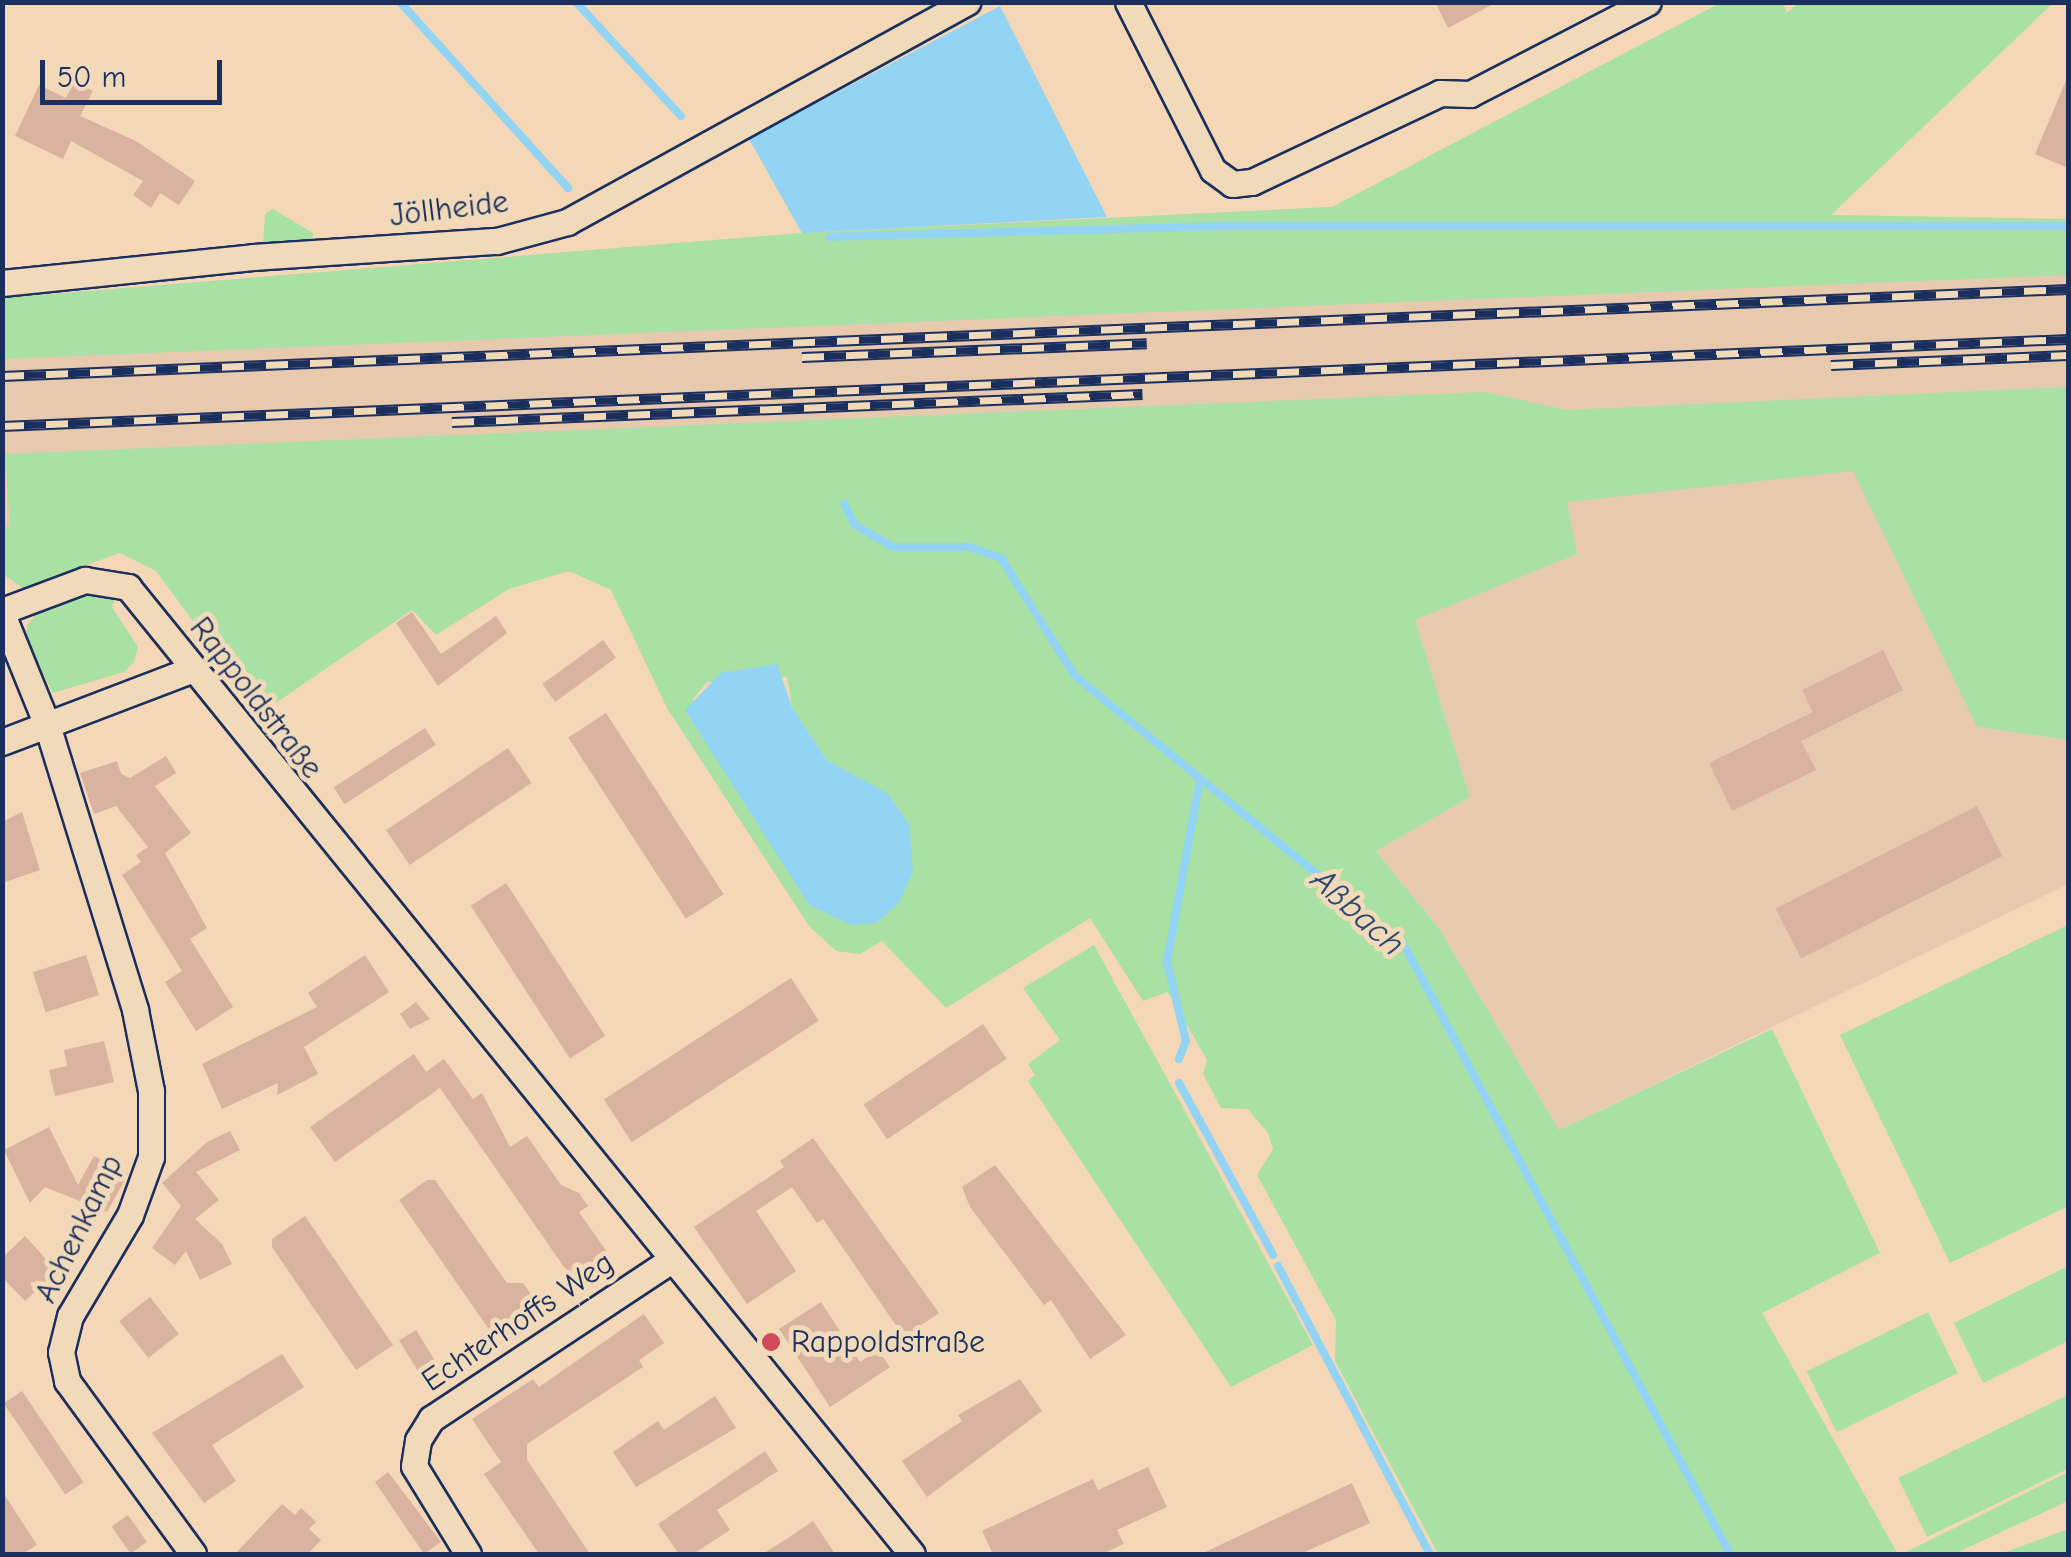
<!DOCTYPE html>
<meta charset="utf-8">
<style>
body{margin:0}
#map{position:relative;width:2071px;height:1557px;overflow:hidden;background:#f3d7b7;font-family:"Comic Neue",sans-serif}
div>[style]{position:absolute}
.built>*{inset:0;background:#e7c9ae}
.green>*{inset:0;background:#a9e1a5;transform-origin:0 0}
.water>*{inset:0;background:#93d3f4}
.stream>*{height:8px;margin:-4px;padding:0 4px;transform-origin:4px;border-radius:4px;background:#93d3f4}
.building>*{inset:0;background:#d9b2a0;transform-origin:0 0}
.roads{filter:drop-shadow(2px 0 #1b2f5e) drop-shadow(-2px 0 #1b2f5e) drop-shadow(0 2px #1b2f5e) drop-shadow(0 -2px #1b2f5e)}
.minor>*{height:25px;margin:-12.5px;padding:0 12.5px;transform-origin:12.5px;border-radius:12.5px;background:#f1dab9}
.rail>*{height:11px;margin-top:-5.5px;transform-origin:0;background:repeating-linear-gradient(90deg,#f1dab9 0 22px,#1b2f5e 0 44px);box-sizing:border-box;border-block:2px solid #1b2f5e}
.dots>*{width:28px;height:28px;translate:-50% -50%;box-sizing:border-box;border:5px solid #f1dab9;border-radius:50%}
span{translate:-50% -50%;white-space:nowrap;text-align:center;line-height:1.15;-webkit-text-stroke:10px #f1dab9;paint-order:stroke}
.street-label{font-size:32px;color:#1b2f5e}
.poi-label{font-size:32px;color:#1b2f5e}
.left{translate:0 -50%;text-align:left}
.water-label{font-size:35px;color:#2d4874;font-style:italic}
.frame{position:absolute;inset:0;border:5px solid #1b2f5e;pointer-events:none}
.scale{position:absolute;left:40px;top:60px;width:182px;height:45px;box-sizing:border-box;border:5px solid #1b2f5e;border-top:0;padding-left:12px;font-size:30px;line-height:35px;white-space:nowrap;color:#1b2f5e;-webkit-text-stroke:8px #f1dab9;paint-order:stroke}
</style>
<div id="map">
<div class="built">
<i style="clip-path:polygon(1332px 207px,2068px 219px,2068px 486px,1977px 727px,2068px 740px,2068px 884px,1559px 1130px,1440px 930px,1376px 851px,1470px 797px,1415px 620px,1573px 554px,151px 540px,23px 588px,3px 574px,2px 298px,802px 233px)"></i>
</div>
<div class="green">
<i style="clip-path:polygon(1798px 3px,2053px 3px,1831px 215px,2068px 219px,2068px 275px,3px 359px,3px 298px,802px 233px,1332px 207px,1720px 3px,1783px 3px,1787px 13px)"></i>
<i style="clip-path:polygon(273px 209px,313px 233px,312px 243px,263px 245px,265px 214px)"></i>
<i style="clip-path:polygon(evenodd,2068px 387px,2068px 740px,1977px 727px,1853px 471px,1567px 502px,1577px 554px,1415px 620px,1470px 797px,1376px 851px,1440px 930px,1559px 1130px,1772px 1029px,1880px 1253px,1762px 1313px,1898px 1554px,1438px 1554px,1335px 1361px,1336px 1320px,1257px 1175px,1273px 1149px,1268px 1133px,1248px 1109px,1221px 1108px,1203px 1074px,1207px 1060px,1168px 992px,1143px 1001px,1090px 918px,946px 1008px,882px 941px,860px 954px,836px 951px,809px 926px,667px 708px,611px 590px,569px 571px,509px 589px,436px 635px,412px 610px,261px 713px,156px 571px,120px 553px,23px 588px,3px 574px,2px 527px,10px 526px,5px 454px,1486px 392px,1566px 410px,2068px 387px,787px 677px,792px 707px,827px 760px,886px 793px,909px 824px,851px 925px,809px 905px,693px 699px,707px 682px,787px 677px)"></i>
<i style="clip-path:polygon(98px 591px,116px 595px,112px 607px,138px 647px,134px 662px,124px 672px,53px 693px,26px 641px,27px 625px,37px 613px)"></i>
<i style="clip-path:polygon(2068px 925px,2068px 1206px,1950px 1263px,1840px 1035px)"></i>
<i style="clip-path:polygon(1094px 945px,1313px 1345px,1231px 1387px,1028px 1081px,1035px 1075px,1028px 1064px,1060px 1040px,1023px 988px)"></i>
<i style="clip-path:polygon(2068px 1266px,2068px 1341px,1983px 1383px,1954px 1323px)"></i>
<i style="left:1928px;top:1312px;width:68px;height:135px;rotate:64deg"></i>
<i style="clip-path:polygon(2068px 1395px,2068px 1469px,1927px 1537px,1898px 1478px)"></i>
<i style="clip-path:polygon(2068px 1472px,2068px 1501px,1954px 1554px,1902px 1554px)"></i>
<i style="clip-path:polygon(2068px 1529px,2068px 1554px,2000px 1554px)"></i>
</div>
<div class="water">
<i style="clip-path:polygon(1000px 6px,1107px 217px,802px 233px,749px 139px)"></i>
<i style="clip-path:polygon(777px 664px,792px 707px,827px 760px,887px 793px,909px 824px,913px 871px,899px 903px,876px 923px,851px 925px,809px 905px,685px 710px,721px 673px)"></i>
</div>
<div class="stream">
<i style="left:400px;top:2px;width:251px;rotate:47.9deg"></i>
<i style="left:576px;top:2px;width:155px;rotate:47.4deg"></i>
<i style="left:830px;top:237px;width:397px;rotate:-1.6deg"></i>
<i style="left:1227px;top:226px;width:841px"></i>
<i style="left:844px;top:504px;width:24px;rotate:62deg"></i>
<i style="left:855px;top:525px;width:44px;rotate:30.1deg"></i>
<i style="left:893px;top:547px;width:76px"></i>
<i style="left:969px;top:547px;width:34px;rotate:19deg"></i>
<i style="left:1001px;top:558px;width:139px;rotate:57.9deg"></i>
<i style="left:1075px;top:676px;width:425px;rotate:39.3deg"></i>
<i style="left:1404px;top:945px;width:691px;rotate:61.84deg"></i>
<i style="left:1179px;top:1059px;width:19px;rotate:-69deg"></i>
<i style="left:1186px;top:1041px;width:81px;rotate:-103.5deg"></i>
<i style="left:1167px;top:962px;width:186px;rotate:-79.8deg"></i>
<i style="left:1179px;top:1083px;width:196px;rotate:61.3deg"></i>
<i style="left:1278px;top:1266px;width:326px;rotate:62.2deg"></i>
</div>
<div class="building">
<i style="clip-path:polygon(1435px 2px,1497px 2px,1448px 28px)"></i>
<i style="clip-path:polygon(2068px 76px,2068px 168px,2035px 154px)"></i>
<i style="clip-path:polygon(74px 82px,93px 91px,80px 116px,136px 141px,195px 181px,179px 205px,160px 193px,151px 208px,133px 195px,143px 181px,71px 141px,63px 159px,15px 136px,39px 85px,66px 98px)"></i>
<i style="clip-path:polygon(412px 612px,441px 654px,496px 616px,507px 633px,438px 686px,396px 623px)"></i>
<i style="left:603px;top:640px;width:22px;height:75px;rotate:54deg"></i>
<i style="clip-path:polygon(1883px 650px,1903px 690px,1801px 741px,1816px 770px,1732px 811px,1709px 763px,1813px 712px,1802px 690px)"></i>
<i style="left:606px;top:713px;width:216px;height:45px;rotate:57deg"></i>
<i style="left:425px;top:728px;width:20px;height:109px;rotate:57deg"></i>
<i style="left:508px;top:748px;width:42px;height:147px;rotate:56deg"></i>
<i style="clip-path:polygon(166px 756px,176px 773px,155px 786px,191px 833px,165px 853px,207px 928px,190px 939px,233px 1007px,196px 1031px,165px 982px,182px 971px,122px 875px,141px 862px,136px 855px,148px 847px,116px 806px,94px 814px,80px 773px,117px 761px,121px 774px,130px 778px)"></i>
<i style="left:1977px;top:806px;width:56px;height:226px;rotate:63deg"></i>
<i style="clip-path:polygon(22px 812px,40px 870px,2px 883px,4px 821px)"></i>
<i style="left:506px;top:883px;width:182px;height:42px;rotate:57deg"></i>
<i style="left:86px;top:955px;width:42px;height:56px;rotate:72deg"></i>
<i style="clip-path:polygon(365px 955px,389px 992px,304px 1047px,318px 1074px,277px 1095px,278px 1083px,222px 1109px,202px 1064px,317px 1007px,308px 993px)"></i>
<i style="left:791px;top:978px;width:51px;height:223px;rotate:57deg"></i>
<i style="clip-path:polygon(416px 1002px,430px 1019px,410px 1029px,400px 1014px)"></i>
<i style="left:983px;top:1024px;width:42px;height:144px;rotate:56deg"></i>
<i style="clip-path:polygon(104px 1041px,114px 1082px,55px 1096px,49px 1070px,67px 1066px,64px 1050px)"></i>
<i style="clip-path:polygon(414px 1054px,426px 1072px,444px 1059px,473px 1099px,482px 1093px,510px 1147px,527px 1136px,561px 1185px,579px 1193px,588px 1206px,579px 1212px,609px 1255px,573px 1280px,440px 1088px,335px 1162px,310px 1127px)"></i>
<i style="clip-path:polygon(49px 1127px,78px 1185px,94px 1156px,128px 1174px,107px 1212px,45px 1187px,30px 1203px,4px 1150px)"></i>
<i style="clip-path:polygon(230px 1131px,240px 1150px,196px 1172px,219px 1200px,195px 1219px,222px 1244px,232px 1264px,200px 1280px,186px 1251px,175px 1265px,152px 1248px,181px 1206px,162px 1183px,207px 1142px)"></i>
<i style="clip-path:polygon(813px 1138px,939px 1313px,904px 1337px,823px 1219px,817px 1223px,792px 1187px,756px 1211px,796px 1271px,747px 1304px,694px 1227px,784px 1167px,780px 1161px)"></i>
<i style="clip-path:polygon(995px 1165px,1126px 1335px,1090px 1359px,1051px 1300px,1044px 1305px,970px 1207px,962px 1187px)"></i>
<i style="clip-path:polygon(427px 1180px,435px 1180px,507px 1283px,523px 1283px,540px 1307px,495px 1338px,399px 1200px)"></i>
<i style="clip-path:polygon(305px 1216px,393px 1345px,356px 1370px,272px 1247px,272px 1239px)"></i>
<i style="clip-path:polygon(25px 1236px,57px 1271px,46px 1281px,55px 1302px,36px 1291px,25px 1301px,2px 1277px,2px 1258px)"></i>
<i style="left:150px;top:1297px;width:47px;height:39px;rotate:52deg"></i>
<i style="clip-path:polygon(821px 1302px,860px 1362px,878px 1350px,890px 1367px,830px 1407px,779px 1329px)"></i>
<i style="clip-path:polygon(644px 1314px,664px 1343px,639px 1360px,643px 1367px,527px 1444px,527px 1460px,590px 1554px,539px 1554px,484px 1474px,501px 1462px,472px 1419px,533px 1379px,539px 1387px)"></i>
<i style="left:416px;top:1330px;width:51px;height:20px;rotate:58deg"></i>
<i style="clip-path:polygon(282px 1354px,304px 1387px,212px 1445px,236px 1481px,204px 1503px,152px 1433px)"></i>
<i style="clip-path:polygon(1020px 1379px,1042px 1411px,927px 1497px,902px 1461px,962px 1421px,958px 1415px)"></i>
<i style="left:22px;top:1391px;width:110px;height:22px;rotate:56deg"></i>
<i style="clip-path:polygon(715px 1396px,736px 1428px,636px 1487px,613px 1452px,658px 1421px,664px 1430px)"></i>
<i style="clip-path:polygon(765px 1451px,778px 1471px,717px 1510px,730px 1530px,693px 1554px,679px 1554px,658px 1524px)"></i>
<i style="clip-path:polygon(1148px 1467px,1167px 1507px,1117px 1530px,1124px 1544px,1102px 1554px,993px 1554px,982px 1531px,1093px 1479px,1098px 1490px)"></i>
<i style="clip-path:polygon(388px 1472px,441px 1542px,424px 1554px,375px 1482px)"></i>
<i style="clip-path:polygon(1352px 1483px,1370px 1523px,1300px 1554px,1201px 1554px)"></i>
<i style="clip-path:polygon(2px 1491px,37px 1545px,22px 1554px,2px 1554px)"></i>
<i style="clip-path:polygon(282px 1504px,295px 1515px,301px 1508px,316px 1522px,309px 1529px,321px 1540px,308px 1554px,235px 1554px)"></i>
<i style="left:128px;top:1515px;width:33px;height:20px;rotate:55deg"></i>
<i style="clip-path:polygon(813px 1521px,835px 1554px,763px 1554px,791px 1536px)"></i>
</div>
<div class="roads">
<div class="minor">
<i style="left:1128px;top:2px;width:188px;rotate:63.2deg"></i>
<i style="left:1213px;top:170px;width:24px;rotate:36deg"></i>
<i style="left:1232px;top:184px;width:20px;rotate:-6deg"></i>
<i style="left:1252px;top:182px;width:208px;rotate:-25.3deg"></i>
<i style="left:1440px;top:93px;width:30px;rotate:2deg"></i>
<i style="left:1470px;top:94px;width:200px;rotate:-27.3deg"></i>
<i style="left:2px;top:283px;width:252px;rotate:-5.9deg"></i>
<i style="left:253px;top:257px;width:245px;rotate:-3.8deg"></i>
<i style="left:497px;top:241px;width:73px;rotate:-15.2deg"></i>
<i style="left:567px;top:222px;width:457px;rotate:-28.8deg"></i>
<i style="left:2px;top:611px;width:89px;rotate:-20.5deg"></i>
<i style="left:85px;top:580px;width:44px;rotate:9.2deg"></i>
<i style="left:128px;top:587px;width:1245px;rotate:50.97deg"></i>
<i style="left:2px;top:614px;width:120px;rotate:67.9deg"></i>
<i style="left:47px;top:725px;width:298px;rotate:72.8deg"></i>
<i style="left:135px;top:1010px;width:83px;rotate:78.8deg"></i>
<i style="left:151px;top:1091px;width:66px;rotate:90deg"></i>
<i style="left:151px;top:1157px;width:62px;rotate:109.9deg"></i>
<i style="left:130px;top:1215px;width:117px;rotate:120.7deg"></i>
<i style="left:70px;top:1316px;width:37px;rotate:104deg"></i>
<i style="left:61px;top:1352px;width:30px;rotate:78deg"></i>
<i style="left:67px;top:1381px;width:214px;rotate:53.9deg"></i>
<i style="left:2px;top:742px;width:202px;rotate:-20.9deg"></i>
<i style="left:468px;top:1554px;width:103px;rotate:-121.5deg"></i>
<i style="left:414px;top:1466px;width:26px;rotate:-81deg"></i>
<i style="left:418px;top:1440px;width:25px;rotate:-58deg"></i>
<i style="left:431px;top:1419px;width:288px;rotate:-33.5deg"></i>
</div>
</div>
<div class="rail">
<i style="left:802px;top:357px;width:345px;rotate:-2.3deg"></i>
<i style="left:1831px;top:365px;width:237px;rotate:-2.4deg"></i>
<i style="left:2px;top:376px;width:2068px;rotate:-2.41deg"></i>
<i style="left:452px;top:422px;width:691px;rotate:-2.32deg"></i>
<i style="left:2px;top:426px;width:2068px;rotate:-2.41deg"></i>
</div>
<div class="dots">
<i style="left:771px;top:1342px;background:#d1495b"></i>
</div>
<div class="street-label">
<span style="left:449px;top:209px;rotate:-7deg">Jöllheide</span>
<span style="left:256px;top:698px;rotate:52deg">Rappoldstraße</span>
<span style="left:79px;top:1229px;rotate:-64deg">Achenkamp</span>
<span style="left:518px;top:1322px;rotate:-34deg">Echterhoffs Weg</span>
</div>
<div class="poi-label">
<span class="left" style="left:791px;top:1342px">Rappoldstraße</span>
</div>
<div class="water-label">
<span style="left:1358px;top:912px;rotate:42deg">Aßbach</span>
</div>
<div class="frame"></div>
<div class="scale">50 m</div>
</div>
